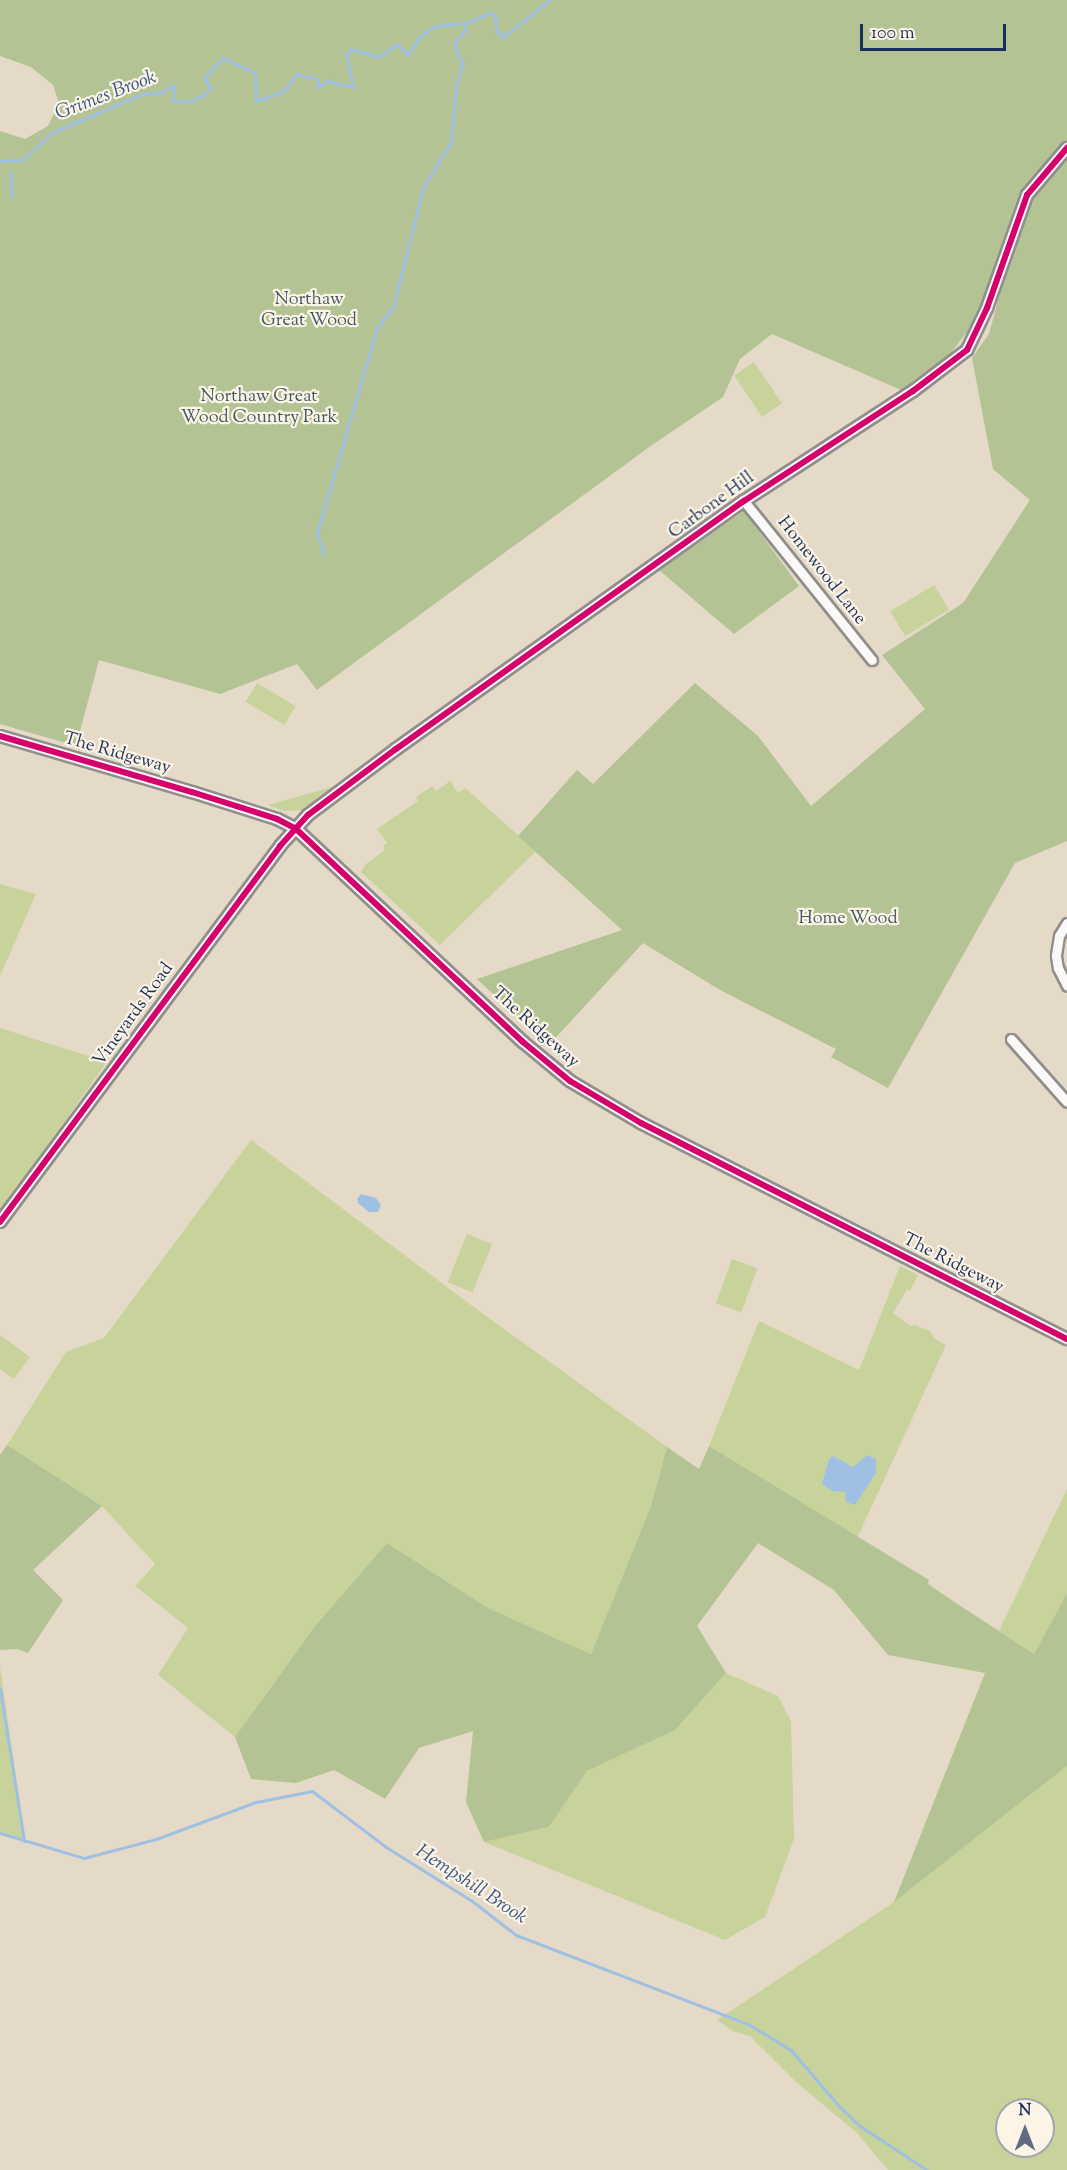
<!DOCTYPE html>
<style>
body{margin:0}
#map{position:relative;width:1067px;height:2170px;overflow:hidden;background:#e5dac8;font-family:"Sorts Mill Goudy",serif}
div>[style]{position:absolute}
.green>*{inset:0;background:#c7d39b;transform-origin:0 0}
.forest>*{inset:0;background:#b3c393}
.water>*{inset:0;background:#a0c0e3}
.stream>*{height:3px;margin:-1.5px;padding:0 1.5px;transform-origin:1.5px;border-radius:1.5px;background:#a0c0e3}
.roads{filter:drop-shadow(2px 0 #908e8d) drop-shadow(-2px 0 #908e8d) drop-shadow(0 2px #908e8d) drop-shadow(0 -2px #908e8d)}
.minor>*{height:9px;margin:-4.5px;padding:0 4.5px;transform-origin:4.5px;border-radius:4.5px;background:#fbf9f7}
.tertiary>*{height:10px;margin:-5px;padding:0 5px;transform-origin:5px;border-radius:5px;background:#fbf9f7}
.cycleway>*{height:6px;margin:-3px;padding:0 3px;transform-origin:3px;border-radius:3px;background:#d6006c}
span{translate:-50% -50%;white-space:nowrap;text-align:center;line-height:1.15;-webkit-text-stroke:4.5px #fcf5e5;paint-order:stroke}
.park-label{font-size:18px;color:#405764}
.street-label{font-size:18px;color:#1b2f5e}
.water-label{font-size:20px;color:#3a578a;font-style:italic}
.north{position:absolute;left:995px;top:2098px;width:60px;height:60px;box-sizing:border-box;background:#fcf5e5;border:2px solid #a2a6af;border-radius:50%;rotate:0deg;font-size:16px;font-weight:700;line-height:24px;text-align:center;color:#1b2f5e}
.north::after{content:'';display:block;margin:auto;width:21px;height:27px;background:#626b83;clip-path:polygon(50% 0,100% 100%,50% 72%,0 100%)}
.scale{position:absolute;left:860px;top:24px;width:146px;height:27px;box-sizing:border-box;border:3px solid #1b2f5e;border-top:0;padding-left:8px;font-size:18px;line-height:21px;white-space:nowrap;color:#1b2f5e;-webkit-text-stroke:4px #fcf5e5;paint-order:stroke}
</style>
<div id="map">
<div class="green">
<i style="left:754px;top:362px;width:50px;height:24px;rotate:56deg"></i>
<i style="left:934px;top:585px;width:29px;height:51px;rotate:59deg"></i>
<i style="left:257px;top:683px;width:45px;height:22px;rotate:31deg"></i>
<i style="clip-path:polygon(450px 781px,458px 793px,465px 788px,536px 851px,440px 945px,361px 872px,366px 864px,385px 850px,383px 846px,387px 843px,377px 829px,418px 801px,416px 797px,432px 786px,436px 791px)"></i>
<i style="clip-path:polygon(335px 786px,304px 810px,284px 811px,268px 805px)"></i>
<i style="clip-path:polygon(0 884px,36px 894px,0 976px)"></i>
<i style="clip-path:polygon(0 1028px,107px 1062px,0 1212px)"></i>
<i style="clip-path:polygon(251px 1140px,471px 1305px,667px 1447px,651px 1506px,591px 1654px,488px 1608px,387px 1543px,315px 1626px,235px 1737px,158px 1675px,188px 1628px,135px 1586px,155px 1564px,102px 1506px,7px 1445px,66px 1352px,104px 1338px)"></i>
<i style="left:467px;top:1234px;width:27px;height:52px;rotate:22deg"></i>
<i style="left:732px;top:1259px;width:27px;height:47px;rotate:20deg"></i>
<i style="clip-path:polygon(900px 1266px,918px 1275px,910px 1291px,907px 1289px,893px 1313px,910px 1326px,915px 1325px,930px 1331px,935px 1339px,946px 1345px,857px 1538px,709px 1446px,759px 1321px,859px 1370px)"></i>
<i style="clip-path:polygon(0 1335px,30px 1357px,14px 1379px,0 1369px)"></i>
<i style="clip-path:polygon(1067px 1489px,1067px 1593px,1034px 1654px,999px 1631px)"></i>
<i style="clip-path:polygon(0 1667px,25px 1839px,0 1832px)"></i>
<i style="clip-path:polygon(726px 1673px,778px 1696px,791px 1721px,794px 1839px,765px 1917px,725px 1940px,484px 1842px,549px 1827px,587px 1771px,675px 1730px)"></i>
<i style="clip-path:polygon(evenodd,1067px 1766px,1067px 2170px,888px 2170px,857px 2133px,796px 2082px,750px 2036px,732px 2031px,717px 2020px,894px 1902px,1067px 1766px,1007px 2110px,1043px 2110px,1043px 2146px,1007px 2146px,1007px 2110px)"></i>
</div>
<div class="forest">
<i style="clip-path:polygon(0 0,1067px 0,1067px 841px,1015px 863px,888px 1088px,831px 1057px,836px 1049px,720px 990px,643px 943px,548px 1046px,477px 979px,622px 930px,518px 836px,577px 770px,593px 784px,695px 683px,758px 736px,811px 806px,925px 709px,882px 655px,963px 603px,1030px 500px,993px 469px,972px 358px,989px 334px,1025px 200px,971px 327px,949px 355px,901px 390px,772px 334px,740px 359px,723px 397px,652px 445px,317px 690px,297px 664px,220px 694px,99px 660px,76px 746px,0 724px,0 131px,25px 139px,48px 126px,59px 103px,53px 85px,31px 67px,0 56px)"></i>
<i style="clip-path:polygon(744px 511px,799px 586px,734px 634px,659px 570px)"></i>
<i style="clip-path:polygon(7px 1445px,102px 1506px,33px 1570px,63px 1600px,28px 1653px,17px 1649px,0 1650px,0 1455px)"></i>
<i style="clip-path:polygon(709px 1446px,929px 1580px,928px 1584px,953px 1601px,1034px 1654px,1067px 1593px,1067px 1766px,894px 1902px,985px 1673px,888px 1655px,834px 1590px,758px 1543px,697px 1626px,726px 1673px,675px 1730px,587px 1771px,549px 1827px,484px 1842px,466px 1802px,473px 1731px,419px 1748px,385px 1799px,334px 1770px,296px 1783px,251px 1779px,235px 1737px,315px 1626px,387px 1543px,488px 1608px,591px 1654px,651px 1506px,667px 1447px,699px 1469px)"></i>
</div>
<div class="water">
<i style="clip-path:polygon(361px 1194px,376px 1198px,381px 1205px,378px 1212px,369px 1212px,358px 1203px,357px 1199px)"></i>
<i style="clip-path:polygon(867px 1455px,876px 1459px,876px 1473px,855px 1505px,846px 1502px,845px 1492px,832px 1491px,822px 1484px,829px 1459px,833px 1456px,853px 1467px)"></i>
</div>
<div class="stream">
<i style="left:0;top:161px;width:22px;rotate:-3deg"></i>
<i style="left:22px;top:160px;width:42px;rotate:-42.1deg"></i>
<i style="left:53px;top:132px;width:98px;rotate:-22.9deg"></i>
<i style="left:143px;top:94px;width:17px;rotate:-3deg"></i>
<i style="left:160px;top:93px;width:16px;rotate:-30deg"></i>
<i style="left:174px;top:85px;width:16px;rotate:94deg"></i>
<i style="left:173px;top:101px;width:15px;rotate:4deg"></i>
<i style="left:188px;top:102px;width:15px;rotate:-23deg"></i>
<i style="left:202px;top:96px;width:12px;rotate:-48deg"></i>
<i style="left:210px;top:87px;width:11px;rotate:-124deg"></i>
<i style="left:204px;top:78px;width:27px;rotate:-48deg"></i>
<i style="left:222px;top:58px;width:36px;rotate:24deg"></i>
<i style="left:255px;top:73px;width:28px;rotate:88deg"></i>
<i style="left:256px;top:101px;width:30px;rotate:-20deg"></i>
<i style="left:284px;top:91px;width:21px;rotate:-55deg"></i>
<i style="left:296px;top:74px;width:22px;rotate:13deg"></i>
<i style="left:317px;top:79px;width:8px;rotate:83deg"></i>
<i style="left:318px;top:87px;width:11px;rotate:-34deg"></i>
<i style="left:327px;top:81px;width:27px;rotate:13deg"></i>
<i style="left:353px;top:87px;width:34px;rotate:-102deg"></i>
<i style="left:346px;top:54px;width:7px;rotate:-45deg"></i>
<i style="left:351px;top:49px;width:29px;rotate:16deg"></i>
<i style="left:379px;top:57px;width:22px;rotate:-36deg"></i>
<i style="left:397px;top:44px;width:16px;rotate:45deg"></i>
<i style="left:408px;top:55px;width:22px;rotate:-58deg"></i>
<i style="left:420px;top:36px;width:18px;rotate:-34deg"></i>
<i style="left:435px;top:26px;width:31px;rotate:-6deg"></i>
<i style="left:466px;top:23px;width:26px;rotate:-23deg"></i>
<i style="left:490px;top:13px;width:6px;rotate:31deg"></i>
<i style="left:495px;top:16px;width:16px;rotate:83deg"></i>
<i style="left:497px;top:32px;width:8px;rotate:40deg"></i>
<i style="left:503px;top:37px;width:59px;rotate:-38.8deg"></i>
<i style="left:11px;top:197px;width:25px;rotate:-90deg"></i>
<i style="left:324px;top:555px;width:23px;rotate:-108deg"></i>
<i style="left:317px;top:533px;width:214px;rotate:-73.7deg"></i>
<i style="left:377px;top:328px;width:26px;rotate:-53deg"></i>
<i style="left:393px;top:307px;width:123px;rotate:-75.9deg"></i>
<i style="left:423px;top:188px;width:54px;rotate:-58.7deg"></i>
<i style="left:451px;top:142px;width:55px;rotate:-84.8deg"></i>
<i style="left:456px;top:87px;width:24px;rotate:-75deg"></i>
<i style="left:462px;top:64px;width:22px;rotate:-111deg"></i>
<i style="left:454px;top:43px;width:17px;rotate:-50deg"></i>
<i style="left:465px;top:30px;width:7px;rotate:-82deg"></i>
<i style="left:0;top:1689px;width:154px;rotate:81deg"></i>
<i style="left:0;top:1833px;width:88px;rotate:16.6deg"></i>
<i style="left:84px;top:1858px;width:74px;rotate:-14.8deg"></i>
<i style="left:156px;top:1839px;width:107px;rotate:-20.3deg"></i>
<i style="left:256px;top:1802px;width:57px;rotate:-11.1deg"></i>
<i style="left:312px;top:1791px;width:93px;rotate:37.1deg"></i>
<i style="left:386px;top:1847px;width:102px;rotate:32.1deg"></i>
<i style="left:472px;top:1901px;width:56px;rotate:37.7deg"></i>
<i style="left:516px;top:1935px;width:248px;rotate:21deg"></i>
<i style="left:748px;top:2024px;width:50px;rotate:31.2deg"></i>
<i style="left:791px;top:2050px;width:72px;rotate:49.5deg"></i>
<i style="left:838px;top:2105px;width:30px;rotate:44deg"></i>
<i style="left:860px;top:2126px;width:80px;rotate:33.3deg"></i>
</div>
<div class="roads">
<div class="minor">
<i style="left:744px;top:501px;width:204px;rotate:51.2deg"></i>
<i style="left:1067px;top:923px;width:15px;rotate:122deg"></i>
<i style="left:1059px;top:936px;width:20px;rotate:99deg"></i>
<i style="left:1056px;top:956px;width:12px;rotate:81deg"></i>
<i style="left:1058px;top:968px;width:20px;rotate:63deg"></i>
<i style="left:1011px;top:1039px;width:84px;rotate:48.4deg"></i>
</div>
<div class="tertiary">
<i style="left:0;top:736px;width:200px;rotate:16.3deg"></i>
<i style="left:192px;top:792px;width:89px;rotate:17.6deg"></i>
<i style="left:277px;top:819px;width:20px;rotate:27deg"></i>
<i style="left:295px;top:828px;width:313px;rotate:43.2deg"></i>
<i style="left:523px;top:1042px;width:61px;rotate:39.7deg"></i>
<i style="left:570px;top:1081px;width:82px;rotate:30.6deg"></i>
<i style="left:641px;top:1123px;width:478px;rotate:26.9deg"></i>
<i style="left:0;top:1222px;width:469px;rotate:-53.3deg"></i>
<i style="left:280px;top:846px;width:42px;rotate:-47.9deg"></i>
<i style="left:308px;top:815px;width:110px;rotate:-36.9deg"></i>
<i style="left:396px;top:749px;width:427px;rotate:-35.5deg"></i>
<i style="left:744px;top:501px;width:202px;rotate:-33.1deg"></i>
<i style="left:913px;top:391px;width:68px;rotate:-37.2deg"></i>
<i style="left:967px;top:350px;width:47px;rotate:-64.5deg"></i>
<i style="left:987px;top:308px;width:120px;rotate:-70.5deg"></i>
<i style="left:1027px;top:195px;width:62px;rotate:-49.6deg"></i>
</div>
</div>
<div class="cycleway">
<i style="left:0;top:736px;width:200px;rotate:16.3deg"></i>
<i style="left:192px;top:792px;width:89px;rotate:17.6deg"></i>
<i style="left:277px;top:819px;width:20px;rotate:27deg"></i>
<i style="left:295px;top:828px;width:313px;rotate:43.2deg"></i>
<i style="left:523px;top:1042px;width:61px;rotate:39.7deg"></i>
<i style="left:570px;top:1081px;width:82px;rotate:30.6deg"></i>
<i style="left:641px;top:1123px;width:478px;rotate:26.9deg"></i>
<i style="left:0;top:1222px;width:469px;rotate:-53.3deg"></i>
<i style="left:280px;top:846px;width:42px;rotate:-47.9deg"></i>
<i style="left:308px;top:815px;width:110px;rotate:-36.9deg"></i>
<i style="left:396px;top:749px;width:427px;rotate:-35.5deg"></i>
<i style="left:744px;top:501px;width:202px;rotate:-33.1deg"></i>
<i style="left:913px;top:391px;width:68px;rotate:-37.2deg"></i>
<i style="left:967px;top:350px;width:47px;rotate:-64.5deg"></i>
<i style="left:987px;top:308px;width:120px;rotate:-70.5deg"></i>
<i style="left:1027px;top:195px;width:62px;rotate:-49.6deg"></i>
</div>
<div class="park-label">
<span style="left:309px;top:311px">Northaw<br>Great Wood</span>
<span style="left:259px;top:408px">Northaw Great<br>Wood Country Park</span>
<span style="left:848px;top:919px">Home Wood</span>
</div>
<div class="street-label">
<span style="left:712px;top:506px;rotate:-36deg">Carbone Hill</span>
<span style="left:821px;top:571px;rotate:52deg">Homewood Lane</span>
<span style="left:117px;top:754px;rotate:16deg">The Ridgeway</span>
<span style="left:134px;top:1015px;rotate:-54deg">Vineyards Road</span>
<span style="left:535px;top:1028px;rotate:42deg">The Ridgeway</span>
<span style="left:953px;top:1264px;rotate:27deg">The Ridgeway</span>
</div>
<div class="water-label">
<span style="left:106px;top:96px;rotate:-21deg">Grimes Brook</span>
<span style="left:471px;top:1885px;rotate:33deg">Hempshill Brook</span>
</div>
<div class="north">N</div>
<div class="scale">100 m</div>
</div>
